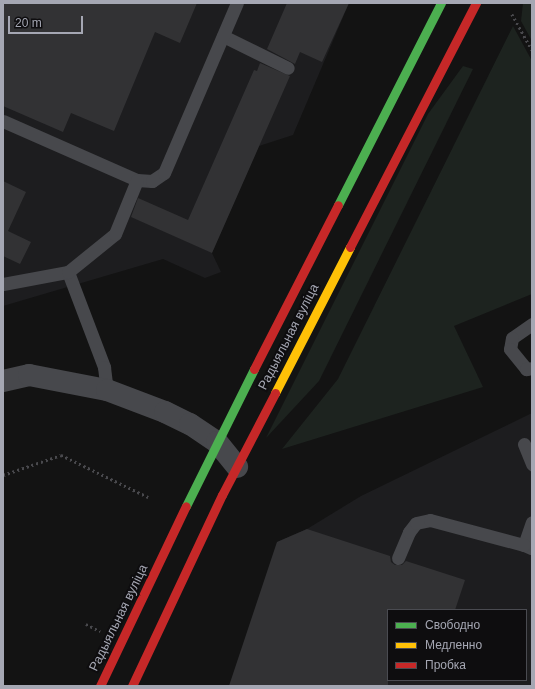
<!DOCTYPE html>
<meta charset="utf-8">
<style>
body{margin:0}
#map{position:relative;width:535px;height:689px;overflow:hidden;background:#131313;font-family:Helvetica,sans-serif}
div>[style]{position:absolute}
.built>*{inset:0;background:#1d1d1f}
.green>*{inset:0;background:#1d231f}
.building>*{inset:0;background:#323234}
.path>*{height:2.5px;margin-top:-1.25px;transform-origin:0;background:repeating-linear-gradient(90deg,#49494d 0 2px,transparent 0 5px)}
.lane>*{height:13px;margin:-6.5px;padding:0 6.5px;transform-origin:6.5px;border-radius:6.5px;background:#47484c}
.street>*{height:22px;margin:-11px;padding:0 11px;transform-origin:11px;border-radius:11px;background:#47484c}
.fast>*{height:9px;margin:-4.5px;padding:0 4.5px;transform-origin:4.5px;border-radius:4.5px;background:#4caf50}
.slow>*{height:9px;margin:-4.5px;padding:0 4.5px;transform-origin:4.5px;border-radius:4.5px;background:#ffc107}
.jam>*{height:9px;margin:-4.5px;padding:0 4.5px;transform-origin:4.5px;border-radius:4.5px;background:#c62828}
span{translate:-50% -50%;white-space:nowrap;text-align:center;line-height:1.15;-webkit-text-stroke:4px #0e0d0f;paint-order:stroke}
.street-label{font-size:13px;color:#a5a7b3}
.frame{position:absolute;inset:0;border:4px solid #a5a7b3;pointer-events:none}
.legend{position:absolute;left:387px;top:609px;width:140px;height:72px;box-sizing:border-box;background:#0e0d0f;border:1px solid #4a4b51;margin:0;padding:5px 7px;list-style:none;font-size:12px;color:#a5a7b3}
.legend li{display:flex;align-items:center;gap:8px;height:20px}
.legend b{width:20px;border:1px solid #4a4b51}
.scale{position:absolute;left:8px;top:16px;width:75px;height:18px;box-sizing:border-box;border:2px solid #a5a7b3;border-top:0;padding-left:5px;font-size:12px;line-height:14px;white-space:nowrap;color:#a5a7b3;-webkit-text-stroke:3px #0e0d0f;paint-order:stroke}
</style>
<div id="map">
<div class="built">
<i style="clip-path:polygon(3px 3px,349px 3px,293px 135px,259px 146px,212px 253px,221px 272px,205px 278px,163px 259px,3px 306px)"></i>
<i style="clip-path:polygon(evenodd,532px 413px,532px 686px,229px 686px,277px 542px,307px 529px,361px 496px,532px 413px,388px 610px,526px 610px,526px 680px,388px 680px,388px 610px)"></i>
</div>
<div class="green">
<i style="clip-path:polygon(523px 3px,532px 3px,532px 41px,521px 21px)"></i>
<i style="clip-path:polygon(513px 26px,532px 61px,532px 294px,454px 326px,483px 387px,282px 449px,338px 379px)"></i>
<i style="clip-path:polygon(463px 66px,473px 69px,319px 381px,266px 438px,428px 114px)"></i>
</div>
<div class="building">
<i style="clip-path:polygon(3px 3px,197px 3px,180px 43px,155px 32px,114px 131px,71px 113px,63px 132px,3px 106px)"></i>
<i style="clip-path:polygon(287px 3px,349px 3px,322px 62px,300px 52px,295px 64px,267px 49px)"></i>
<i style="clip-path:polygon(260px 63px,290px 76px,212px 253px,131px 217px,138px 198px,188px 220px,254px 70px,257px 71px)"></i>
<i style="clip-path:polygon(3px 181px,26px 192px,8px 231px,31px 242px,20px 264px,3px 256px)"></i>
<i style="clip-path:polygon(307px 529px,390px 556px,391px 562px,395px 565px,402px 565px,406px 561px,465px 580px,455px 610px,388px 610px,388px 686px,229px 686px,277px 542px)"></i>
</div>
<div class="path">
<i style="left:512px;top:14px;width:41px;rotate:60.9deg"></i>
<i style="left:3px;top:475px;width:61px;rotate:-19deg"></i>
<i style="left:61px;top:455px;width:97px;rotate:25.8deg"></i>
<i style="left:86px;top:624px;width:16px;rotate:27deg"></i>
</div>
<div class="lane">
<i style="left:223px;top:36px;width:72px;rotate:26.2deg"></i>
<i style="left:3px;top:121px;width:146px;rotate:23.8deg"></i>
<i style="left:137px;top:180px;width:15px;rotate:4deg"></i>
<i style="left:152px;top:181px;width:14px;rotate:-34deg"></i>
<i style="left:164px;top:173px;width:185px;rotate:-66.8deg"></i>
<i style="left:68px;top:272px;width:102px;rotate:69.2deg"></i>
<i style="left:104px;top:367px;width:23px;rotate:83deg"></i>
<i style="left:3px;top:284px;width:66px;rotate:-10.5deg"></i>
<i style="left:68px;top:272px;width:60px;rotate:-39deg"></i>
<i style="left:115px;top:234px;width:58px;rotate:-67.8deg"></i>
<i style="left:532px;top:324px;width:24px;rotate:145deg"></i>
<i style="left:512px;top:338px;width:11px;rotate:100deg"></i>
<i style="left:510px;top:349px;width:26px;rotate:51deg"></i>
<i style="left:526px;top:369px;width:6px;rotate:-9deg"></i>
<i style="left:524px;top:444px;width:22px;rotate:68deg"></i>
<i style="left:531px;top:548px;width:8px;rotate:-157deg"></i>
<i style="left:524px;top:545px;width:24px;rotate:-71deg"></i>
<i style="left:398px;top:558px;width:28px;rotate:-67deg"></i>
<i style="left:409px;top:532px;width:11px;rotate:-52deg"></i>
<i style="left:416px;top:523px;width:14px;rotate:-12deg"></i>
<i style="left:430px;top:520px;width:97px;rotate:14.9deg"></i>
</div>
<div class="street">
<i style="left:3px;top:381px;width:27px;rotate:-13deg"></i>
<i style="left:29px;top:375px;width:79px;rotate:10.9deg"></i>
<i style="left:107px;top:390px;width:62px;rotate:20.8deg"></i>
<i style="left:165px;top:412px;width:28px;rotate:26deg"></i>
<i style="left:190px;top:424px;width:32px;rotate:34deg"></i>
<i style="left:217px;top:442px;width:32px;rotate:51deg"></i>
</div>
<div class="fast">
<i style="left:338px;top:205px;width:227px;rotate:-63deg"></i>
<i style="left:186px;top:506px;width:153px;rotate:-63.6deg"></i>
</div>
<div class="slow">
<i style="left:275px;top:393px;width:164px;rotate:-62.8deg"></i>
</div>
<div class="jam">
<i style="left:350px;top:247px;width:275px;rotate:-62.7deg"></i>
<i style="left:254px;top:369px;width:184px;rotate:-62.9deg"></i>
<i style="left:100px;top:686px;width:199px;rotate:-64.5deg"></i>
<i style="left:132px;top:686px;width:211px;rotate:-64.8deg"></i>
<i style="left:222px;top:495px;width:115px;rotate:-62.5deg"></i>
</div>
<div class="street-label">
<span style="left:289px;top:337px;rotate:-63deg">Радыяльная вуліца</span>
<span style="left:119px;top:618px;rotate:-64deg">Радыяльная вуліца</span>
</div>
<div class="frame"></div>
<ul class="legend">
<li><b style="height:5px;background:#4caf50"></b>Свободно</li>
<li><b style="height:5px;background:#ffc107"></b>Медленно</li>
<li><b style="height:5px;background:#c62828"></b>Пробка</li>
</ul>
<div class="scale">20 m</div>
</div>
